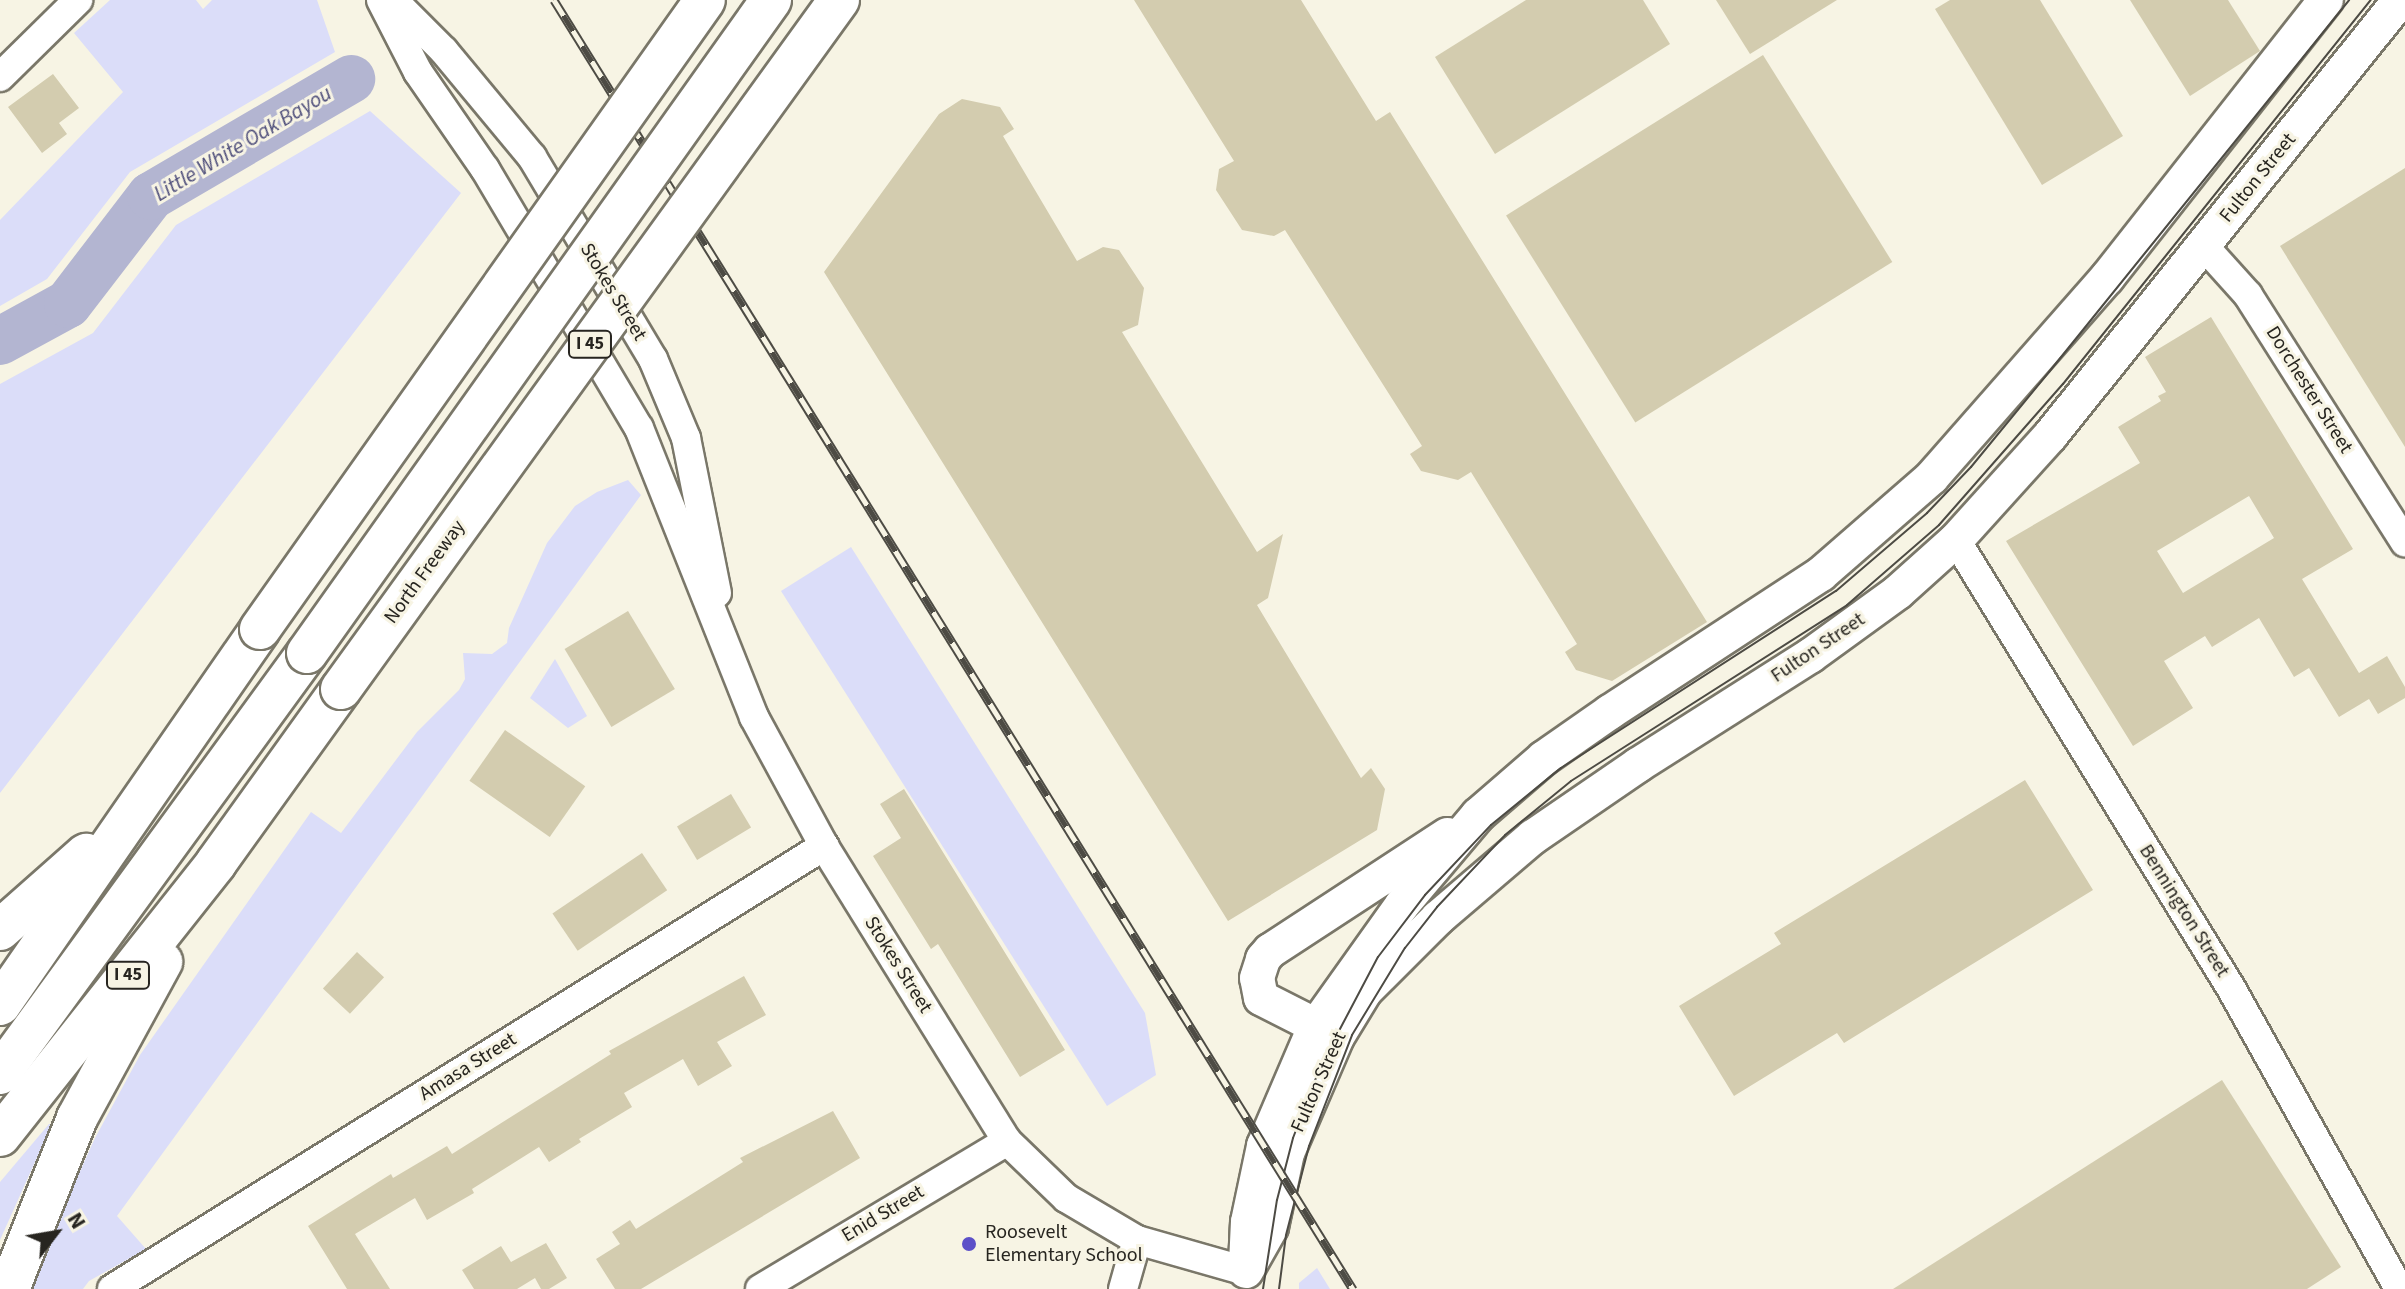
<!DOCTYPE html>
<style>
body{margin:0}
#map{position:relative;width:2405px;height:1289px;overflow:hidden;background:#f7f4e4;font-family:"Source Sans 3",sans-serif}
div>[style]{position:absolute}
.green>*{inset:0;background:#dbddf9}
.river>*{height:48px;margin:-24px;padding:0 24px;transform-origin:24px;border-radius:24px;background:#b3b5d1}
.building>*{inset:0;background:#d3ccaf;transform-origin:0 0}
.roads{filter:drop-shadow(2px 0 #7a7769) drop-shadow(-2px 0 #7a7769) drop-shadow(0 2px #7a7769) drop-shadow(0 -2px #7a7769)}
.minor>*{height:28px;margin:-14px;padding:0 14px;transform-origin:14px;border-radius:14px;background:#fff}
.major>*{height:34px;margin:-17px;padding:0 17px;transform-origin:17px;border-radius:17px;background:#fff}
.highway>*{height:40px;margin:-20px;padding:0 20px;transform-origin:20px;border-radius:20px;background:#fff}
.tram>*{height:2px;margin:-1px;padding:0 1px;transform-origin:1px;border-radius:1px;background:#4d4b44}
.rail>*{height:9px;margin-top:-4.5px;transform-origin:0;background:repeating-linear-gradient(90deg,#f7f4e4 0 18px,#4d4b44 0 36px);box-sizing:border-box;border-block:2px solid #4d4b44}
.bridges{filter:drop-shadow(2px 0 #7a7769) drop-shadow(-2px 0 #7a7769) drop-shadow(0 2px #7a7769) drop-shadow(0 -2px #7a7769)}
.highway-bridge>*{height:40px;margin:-20px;padding:0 20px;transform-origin:20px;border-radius:20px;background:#fff}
.dots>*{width:22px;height:22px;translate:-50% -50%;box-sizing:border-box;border:4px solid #f7f4e4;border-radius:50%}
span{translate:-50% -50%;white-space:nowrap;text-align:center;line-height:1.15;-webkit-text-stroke:6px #f7f4e4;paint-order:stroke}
.shield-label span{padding:2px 6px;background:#f7f4e4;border:2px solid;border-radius:6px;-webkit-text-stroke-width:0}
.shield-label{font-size:18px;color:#272520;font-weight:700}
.street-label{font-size:20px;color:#272520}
.poi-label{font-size:20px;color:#272520}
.left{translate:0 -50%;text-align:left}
.water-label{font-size:22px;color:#4f4f7b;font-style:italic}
.north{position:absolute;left:16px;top:1193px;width:80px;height:80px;-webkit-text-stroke:6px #f7f4e4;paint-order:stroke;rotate:59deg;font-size:22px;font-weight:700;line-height:32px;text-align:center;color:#272520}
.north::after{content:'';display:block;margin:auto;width:28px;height:36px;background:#272520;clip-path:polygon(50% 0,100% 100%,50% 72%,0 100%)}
</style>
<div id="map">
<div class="green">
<i style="clip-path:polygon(110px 0,196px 0,203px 9px,212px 0,317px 0,335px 52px,130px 172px,47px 279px,0 306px,0 220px,123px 92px,74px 33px)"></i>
<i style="clip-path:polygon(370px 111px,461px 193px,0 793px,0 384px,93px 333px,176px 225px)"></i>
<i style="clip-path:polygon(628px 480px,641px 495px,117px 1216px,146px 1249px,89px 1281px,83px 1289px,27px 1289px,95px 1138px,140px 1055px,311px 812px,341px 833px,417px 732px,459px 690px,465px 679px,463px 653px,492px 654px,507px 643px,509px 628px,547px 543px,575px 506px,597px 492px)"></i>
<i style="clip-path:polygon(851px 547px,1145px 1013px,1156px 1075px,1107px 1106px,781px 591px)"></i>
<i style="clip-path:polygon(555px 659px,587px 716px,568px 728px,530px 698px)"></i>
<i style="clip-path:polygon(49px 1124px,52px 1124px,0 1240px,0 1182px)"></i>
<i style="clip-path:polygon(1317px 1268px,1330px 1289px,1299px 1289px,1299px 1283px)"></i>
</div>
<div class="river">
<i style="left:0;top:341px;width:77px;rotate:-28.6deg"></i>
<i style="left:68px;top:304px;width:136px;rotate:-52.5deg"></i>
<i style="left:151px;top:196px;width:232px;rotate:-30.3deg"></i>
</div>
<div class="building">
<i style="clip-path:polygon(1134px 0,1301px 0,1376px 121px,1390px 112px,1707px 622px,1612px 681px,1576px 670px,1565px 652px,1577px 644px,1471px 472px,1458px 480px,1421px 471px,1410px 454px,1422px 446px,1285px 230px,1274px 236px,1242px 230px,1216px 190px,1219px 169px,1234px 161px)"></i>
<i style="clip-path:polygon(1526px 0,1643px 0,1670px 44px,1495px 154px,1435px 57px)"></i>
<i style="clip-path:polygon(1716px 0,1837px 0,1750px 54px)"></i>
<i style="clip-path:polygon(1950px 0,2040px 0,2123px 136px,2042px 185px,1935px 9px)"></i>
<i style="clip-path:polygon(2130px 0,2228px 0,2260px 51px,2190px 96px)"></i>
<i style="left:1763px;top:55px;width:244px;height:303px;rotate:58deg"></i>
<i style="clip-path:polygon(53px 74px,79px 108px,59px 123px,67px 134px,42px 153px,8px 107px)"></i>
<i style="clip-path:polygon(962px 99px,1000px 107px,1014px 129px,1003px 136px,1077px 261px,1103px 247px,1119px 250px,1144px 288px,1138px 325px,1122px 332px,1257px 552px,1283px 534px,1268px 598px,1257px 605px,1361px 778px,1371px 768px,1385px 789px,1377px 830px,1228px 921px,824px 272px,939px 114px)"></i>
<i style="clip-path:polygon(2405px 168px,2405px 447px,2280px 246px)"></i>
<i style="clip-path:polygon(evenodd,2211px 317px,2353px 549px,2302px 579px,2359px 673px,2387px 656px,2405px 687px,2405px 698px,2378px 714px,2369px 699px,2339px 717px,2309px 668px,2294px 677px,2259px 618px,2212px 647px,2205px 636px,2164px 661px,2193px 708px,2133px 746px,2006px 541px,2140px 463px,2118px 427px,2161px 401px,2158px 396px,2166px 392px,2145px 357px,2211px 317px,2249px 496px,2274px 538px,2183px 593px,2157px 551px,2249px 496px)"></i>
<i style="left:628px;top:611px;width:91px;height:74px;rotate:59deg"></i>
<i style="left:505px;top:730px;width:98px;height:62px;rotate:35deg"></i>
<i style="clip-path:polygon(2025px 780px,2093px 890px,1844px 1043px,1837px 1033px,1734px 1096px,1679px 1006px,1781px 944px,1774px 933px)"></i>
<i style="clip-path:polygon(904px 789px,1065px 1050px,1020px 1077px,938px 944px,931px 949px,873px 856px,901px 838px,880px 804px)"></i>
<i style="left:731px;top:794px;width:39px;height:63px;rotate:59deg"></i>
<i style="left:642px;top:853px;width:45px;height:108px;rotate:56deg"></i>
<i style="left:357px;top:952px;width:37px;height:50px;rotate:43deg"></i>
<i style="clip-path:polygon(744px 976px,766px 1015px,717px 1042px,732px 1066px,698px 1086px,683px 1059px,624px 1093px,632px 1107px,579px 1139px,581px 1142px,549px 1162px,539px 1147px,472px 1189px,474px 1193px,427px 1220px,415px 1198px,355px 1234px,390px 1289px,347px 1289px,308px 1226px,391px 1174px,393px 1178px,447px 1146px,452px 1154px,611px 1054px,609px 1051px)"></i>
<i style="clip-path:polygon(2222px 1080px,2341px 1267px,2307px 1289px,1893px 1289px)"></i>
<i style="clip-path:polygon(833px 1111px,860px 1158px,641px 1289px,615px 1289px,596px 1259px,620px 1244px,612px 1232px,630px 1220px,636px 1229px,743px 1162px,740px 1158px)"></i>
<i style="clip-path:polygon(546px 1243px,567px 1278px,549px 1289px,541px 1289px,535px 1278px,517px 1289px,474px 1289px,462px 1270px,501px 1246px,511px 1262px)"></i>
</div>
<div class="roads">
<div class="minor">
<i style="left:381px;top:0;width:81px;rotate:62.8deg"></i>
<i style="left:418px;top:72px;width:118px;rotate:55.4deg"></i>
<i style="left:485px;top:169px;width:301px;rotate:59.3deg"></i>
<i style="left:639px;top:428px;width:311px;rotate:68.3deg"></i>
<i style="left:754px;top:717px;width:147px;rotate:61.5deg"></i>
<i style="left:824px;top:846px;width:347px;rotate:58.2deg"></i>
<i style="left:1007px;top:1141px;width:82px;rotate:44deg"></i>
<i style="left:1066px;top:1198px;width:82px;rotate:30.6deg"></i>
<i style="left:1137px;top:1240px;width:113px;rotate:15.9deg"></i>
<i style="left:393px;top:0;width:72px;rotate:45deg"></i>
<i style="left:444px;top:51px;width:138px;rotate:50.3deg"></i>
<i style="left:532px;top:157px;width:235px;rotate:59.1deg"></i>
<i style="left:653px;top:359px;width:86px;rotate:67.3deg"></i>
<i style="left:686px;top:438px;width:158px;rotate:78.7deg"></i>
<i style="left:0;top:77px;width:110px;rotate:-44.6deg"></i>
<i style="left:2203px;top:245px;width:67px;rotate:48deg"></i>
<i style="left:2248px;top:295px;width:293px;rotate:57.6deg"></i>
<i style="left:1956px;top:540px;width:526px;rotate:58.46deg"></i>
<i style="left:2231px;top:988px;width:345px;rotate:60.8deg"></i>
<i style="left:112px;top:1289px;width:839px;rotate:-31.89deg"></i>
<i style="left:760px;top:1289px;width:288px;rotate:-30.9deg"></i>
<i style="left:1123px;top:1289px;width:51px;rotate:-74.1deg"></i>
</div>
<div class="major">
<i style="left:1336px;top:1036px;width:84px;rotate:-153.1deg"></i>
<i style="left:1261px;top:998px;width:20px;rotate:-101deg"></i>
<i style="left:1257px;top:978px;width:20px;rotate:-72deg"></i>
<i style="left:1263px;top:959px;width:11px;rotate:-49deg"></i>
<i style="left:1270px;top:951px;width:212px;rotate:-33.2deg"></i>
<i style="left:1246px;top:1264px;width:42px;rotate:-87.3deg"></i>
<i style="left:1248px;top:1222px;width:78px;rotate:-78.1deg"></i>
<i style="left:1264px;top:1146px;width:129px;rotate:-66.8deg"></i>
<i style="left:1315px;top:1027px;width:150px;rotate:-54.5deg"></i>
<i style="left:1402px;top:905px;width:118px;rotate:-49.8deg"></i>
<i style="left:1478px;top:815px;width:87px;rotate:-40.8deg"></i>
<i style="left:1544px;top:758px;width:80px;rotate:-34.9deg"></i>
<i style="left:1610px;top:712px;width:252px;rotate:-33.2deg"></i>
<i style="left:1821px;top:574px;width:147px;rotate:-41.1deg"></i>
<i style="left:1932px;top:477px;width:265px;rotate:-48.7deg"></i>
<i style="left:2107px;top:278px;width:354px;rotate:-51.8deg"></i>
<i style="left:1246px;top:1271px;width:51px;rotate:-60.4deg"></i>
<i style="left:1271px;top:1227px;width:76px;rotate:-77.8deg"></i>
<i style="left:1287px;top:1153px;width:126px;rotate:-66.7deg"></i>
<i style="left:1337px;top:1037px;width:54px;rotate:-58.7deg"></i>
<i style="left:1365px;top:991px;width:103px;rotate:-45deg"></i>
<i style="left:1438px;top:918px;width:125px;rotate:-40.5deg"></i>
<i style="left:1533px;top:837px;width:127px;rotate:-34.4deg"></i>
<i style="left:1638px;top:765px;width:204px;rotate:-32.4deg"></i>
<i style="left:1810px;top:656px;width:109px;rotate:-36deg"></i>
<i style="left:1898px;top:592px;width:78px;rotate:-41.9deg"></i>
<i style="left:1956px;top:540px;width:140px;rotate:-47.9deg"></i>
<i style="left:2050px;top:436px;width:559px;rotate:-51.24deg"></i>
</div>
<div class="highway">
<i style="left:0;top:930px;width:115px;rotate:-41.5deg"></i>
<i style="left:0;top:1005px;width:457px;rotate:-55.3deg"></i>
<i style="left:0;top:1074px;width:521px;rotate:-53.9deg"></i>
<i style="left:0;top:1136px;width:348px;rotate:-51.6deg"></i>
<i style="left:216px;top:863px;width:214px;rotate:-54.3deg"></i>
<i style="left:9px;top:1289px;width:184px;rotate:-68.3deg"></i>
<i style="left:77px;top:1118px;width:178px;rotate:-61.4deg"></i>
</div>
</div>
<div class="tram">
<i style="left:1263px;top:1289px;width:90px;rotate:-81.1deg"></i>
<i style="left:1277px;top:1200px;width:64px;rotate:-75.5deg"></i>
<i style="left:1293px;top:1138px;width:78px;rotate:-69deg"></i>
<i style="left:1321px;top:1065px;width:122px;rotate:-62.2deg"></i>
<i style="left:1378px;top:957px;width:78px;rotate:-52.8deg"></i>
<i style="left:1425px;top:895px;width:96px;rotate:-46.7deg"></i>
<i style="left:1491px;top:825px;width:90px;rotate:-39.2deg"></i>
<i style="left:1561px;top:768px;width:327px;rotate:-32.8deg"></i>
<i style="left:1836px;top:591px;width:120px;rotate:-40.6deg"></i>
<i style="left:1927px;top:513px;width:64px;rotate:-46.3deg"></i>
<i style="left:1971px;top:467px;width:123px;rotate:-50.6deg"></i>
<i style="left:2049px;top:372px;width:478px;rotate:-51.1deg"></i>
<i style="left:1279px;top:1289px;width:54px;rotate:-82.6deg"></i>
<i style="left:1286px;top:1235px;width:92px;rotate:-75.5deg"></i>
<i style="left:1309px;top:1146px;width:119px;rotate:-68.8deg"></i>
<i style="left:1352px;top:1035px;width:102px;rotate:-58.7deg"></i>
<i style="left:1405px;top:948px;width:52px;rotate:-52deg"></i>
<i style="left:1437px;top:907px;width:99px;rotate:-46.6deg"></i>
<i style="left:1505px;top:835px;width:85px;rotate:-39.3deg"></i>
<i style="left:1571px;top:781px;width:327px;rotate:-32.5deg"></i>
<i style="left:1847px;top:605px;width:122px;rotate:-41deg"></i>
<i style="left:1939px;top:525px;width:188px;rotate:-48.7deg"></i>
<i style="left:2063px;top:384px;width:492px;rotate:-51.3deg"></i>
</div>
<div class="rail">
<i style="left:554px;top:0;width:1517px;rotate:58.21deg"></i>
</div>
<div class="bridges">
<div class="highway-bridge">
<i style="left:260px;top:629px;width:770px;rotate:-54.72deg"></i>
<i style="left:307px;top:653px;width:801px;rotate:-54.6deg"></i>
<i style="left:341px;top:689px;width:850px;rotate:-54.14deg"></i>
</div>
</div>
<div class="dots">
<i style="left:969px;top:1244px;background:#5c50c8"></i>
</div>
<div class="shield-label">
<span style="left:590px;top:344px">I 45</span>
<span style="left:128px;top:975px">I 45</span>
</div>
<div class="street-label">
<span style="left:2258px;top:178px;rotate:-51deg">Fulton Street</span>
<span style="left:613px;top:292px;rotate:59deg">Stokes Street</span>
<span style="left:2309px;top:390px;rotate:58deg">Dorchester Street</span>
<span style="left:425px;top:572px;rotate:-54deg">North Freeway</span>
<span style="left:1818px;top:648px;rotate:-34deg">Fulton Street</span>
<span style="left:2184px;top:911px;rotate:58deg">Bennington Street</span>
<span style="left:898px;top:965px;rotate:58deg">Stokes Street</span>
<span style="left:468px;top:1067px;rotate:-32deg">Amasa Street</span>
<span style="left:1319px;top:1082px;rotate:-66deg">Fulton Street</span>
<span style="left:883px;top:1214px;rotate:-31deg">Enid Street</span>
</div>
<div class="poi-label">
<span class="left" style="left:985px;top:1244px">Roosevelt<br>Elementary School</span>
</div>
<div class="water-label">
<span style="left:243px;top:144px;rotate:-31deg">Little White Oak Bayou</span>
</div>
<div class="north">N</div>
</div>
